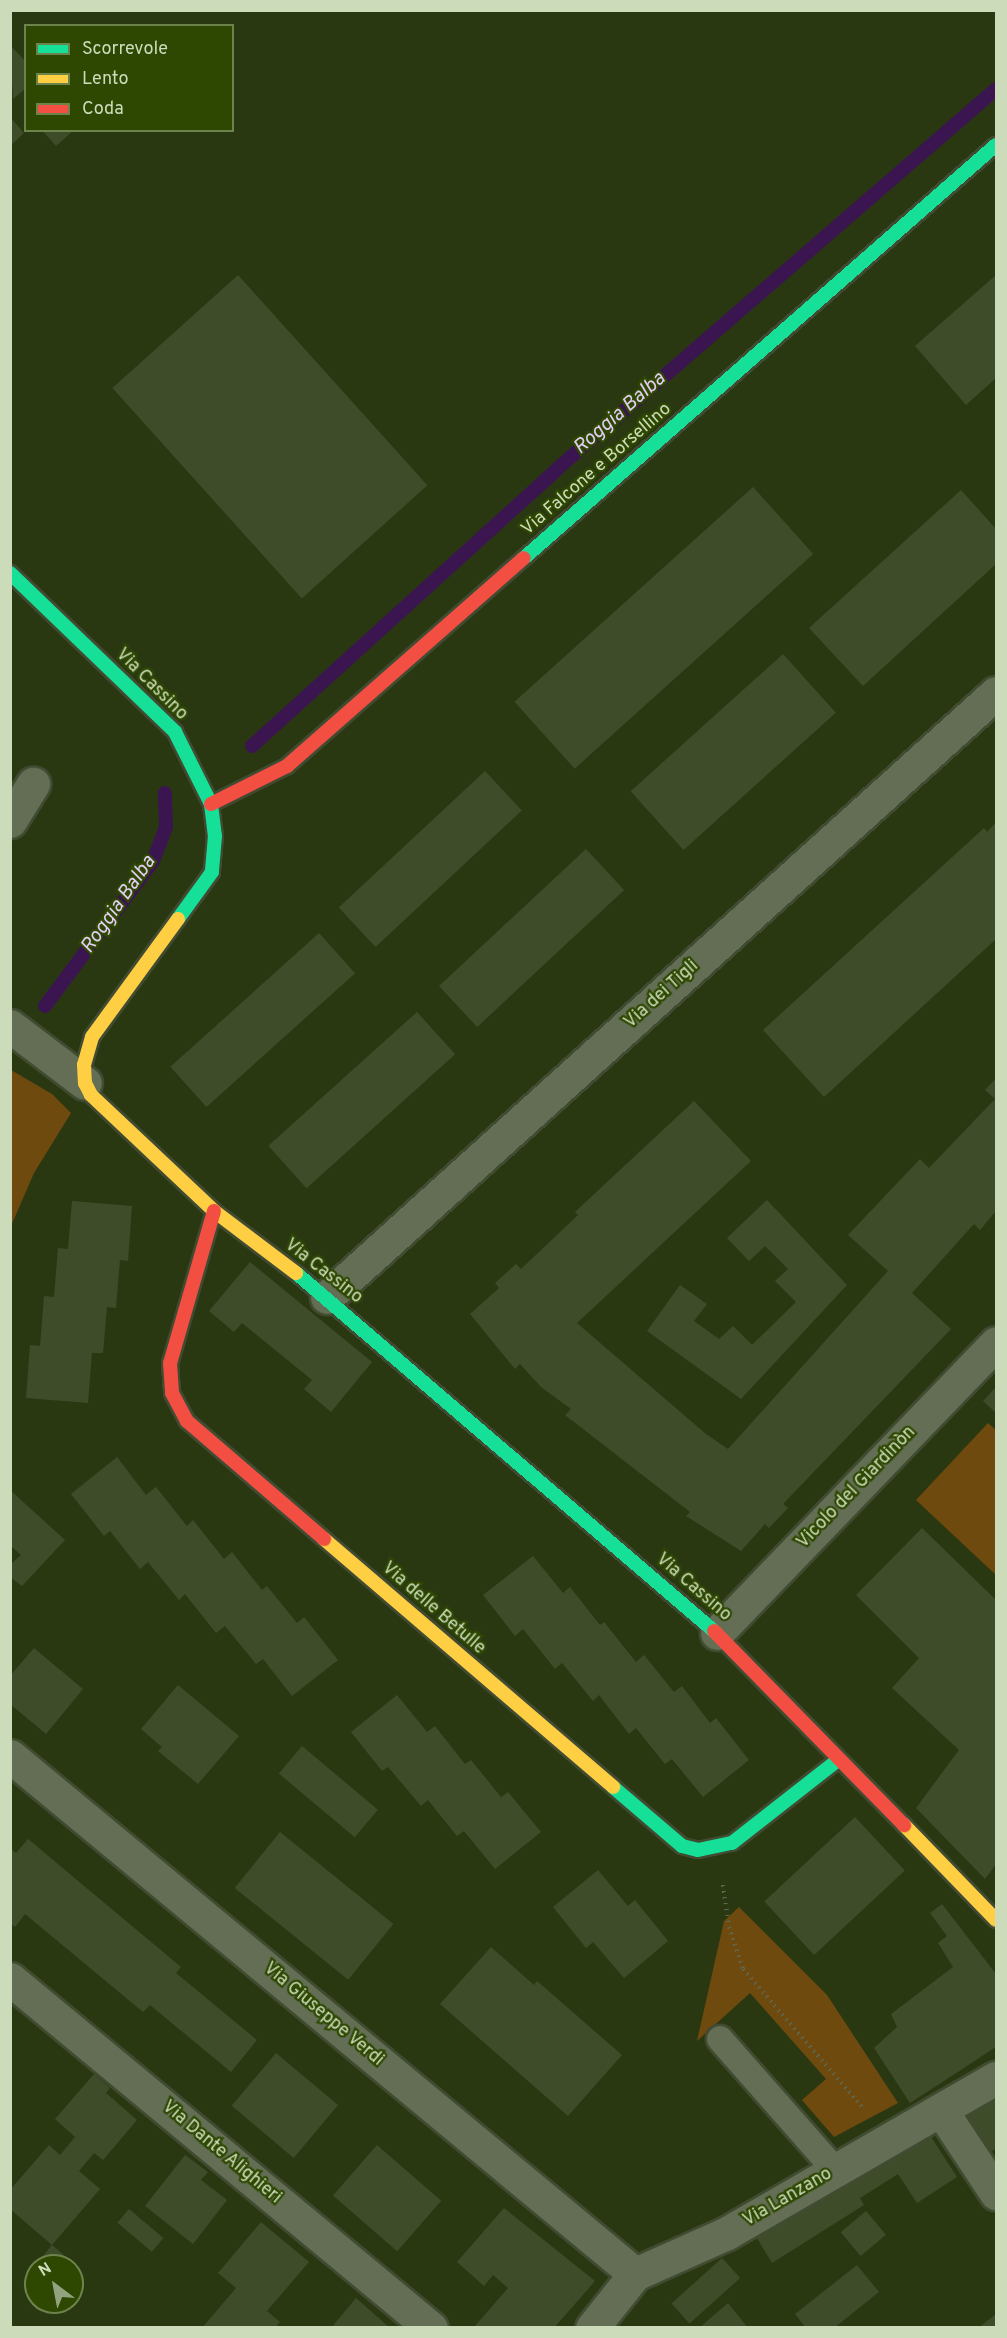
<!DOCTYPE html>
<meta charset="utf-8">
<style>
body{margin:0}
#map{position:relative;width:1007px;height:2338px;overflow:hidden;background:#2a3812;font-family:Overpass,sans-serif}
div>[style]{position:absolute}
.green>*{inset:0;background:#6f4a0f}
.stream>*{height:14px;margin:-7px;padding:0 7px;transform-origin:7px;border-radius:7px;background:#3b1550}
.building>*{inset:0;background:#3e4c2a;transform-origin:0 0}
.path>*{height:4px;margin-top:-2px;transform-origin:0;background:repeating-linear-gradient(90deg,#5e6850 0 1.5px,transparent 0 6px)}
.roads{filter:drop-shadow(2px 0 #414b31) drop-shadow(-2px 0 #414b31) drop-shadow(0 2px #414b31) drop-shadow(0 -2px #414b31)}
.lane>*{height:26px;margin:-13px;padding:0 13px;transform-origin:13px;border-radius:13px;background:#636e55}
.street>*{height:33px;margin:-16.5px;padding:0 16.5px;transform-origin:16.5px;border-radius:16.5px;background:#636e55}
.fast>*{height:14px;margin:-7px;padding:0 7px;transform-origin:7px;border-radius:7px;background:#16e098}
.slow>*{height:14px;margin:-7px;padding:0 7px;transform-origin:7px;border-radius:7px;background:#ffcf43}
.jam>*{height:14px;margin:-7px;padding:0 7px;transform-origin:7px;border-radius:7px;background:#f24e42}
span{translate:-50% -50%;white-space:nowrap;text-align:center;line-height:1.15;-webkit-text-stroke:4.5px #2e4802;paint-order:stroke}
.street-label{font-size:18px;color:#ccdcbb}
.water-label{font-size:20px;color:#e4cef7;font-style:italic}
.frame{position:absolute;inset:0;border:12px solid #ccdcbb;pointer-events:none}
.legend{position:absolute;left:24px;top:24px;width:210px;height:108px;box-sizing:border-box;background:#2e4802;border:2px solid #6d834c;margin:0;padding:8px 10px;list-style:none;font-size:18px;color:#ccdcbb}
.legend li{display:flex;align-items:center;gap:12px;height:30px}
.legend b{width:30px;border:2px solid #6d834c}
.north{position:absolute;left:24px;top:2254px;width:60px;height:60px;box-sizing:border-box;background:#2e4802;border:2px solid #6d834c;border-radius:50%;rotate:328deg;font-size:16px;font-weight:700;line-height:24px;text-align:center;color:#ccdcbb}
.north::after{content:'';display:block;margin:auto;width:21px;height:27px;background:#93a380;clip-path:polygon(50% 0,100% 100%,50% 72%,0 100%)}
</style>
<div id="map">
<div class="green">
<i style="clip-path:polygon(11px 1070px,52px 1094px,71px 1113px,34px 1173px,11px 1226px)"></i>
<i style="clip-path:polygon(988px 1423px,996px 1430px,996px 1575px,916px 1500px)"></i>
<i style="clip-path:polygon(739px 1907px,827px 1995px,898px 2103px,834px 2137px,802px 2100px,826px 2079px,750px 1993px,697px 2041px,724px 1921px)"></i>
</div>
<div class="stream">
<i style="left:252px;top:746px;width:412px;rotate:-42.2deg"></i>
<i style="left:557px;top:469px;width:581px;rotate:-40.88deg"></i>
<i style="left:45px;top:1006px;width:181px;rotate:-53.3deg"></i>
<i style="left:153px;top:861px;width:36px;rotate:-69deg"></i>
<i style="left:166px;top:827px;width:34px;rotate:-92deg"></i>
</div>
<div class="building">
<i style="clip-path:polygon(10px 45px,26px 62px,26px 88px,13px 99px)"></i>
<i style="clip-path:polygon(10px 117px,24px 133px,10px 146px)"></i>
<i style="clip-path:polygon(42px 130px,74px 130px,56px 146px)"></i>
<i style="left:238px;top:275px;width:283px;height:169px;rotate:48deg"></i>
<i style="clip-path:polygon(996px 275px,996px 378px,966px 405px,915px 346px)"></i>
<i style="left:753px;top:487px;width:90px;height:321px;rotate:48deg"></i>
<i style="clip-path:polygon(961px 490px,996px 529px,996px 564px,863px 686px,809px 628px)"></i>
<i style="left:783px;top:654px;width:79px;height:205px;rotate:48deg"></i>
<i style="left:485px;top:771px;width:54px;height:200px;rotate:47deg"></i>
<i style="clip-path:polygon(996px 822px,996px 939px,824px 1097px,763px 1030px,984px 828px,987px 832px)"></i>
<i style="left:586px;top:849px;width:56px;height:201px;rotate:47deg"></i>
<i style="left:319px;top:933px;width:54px;height:200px;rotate:48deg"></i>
<i style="left:417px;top:1012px;width:57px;height:200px;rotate:48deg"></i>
<i style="clip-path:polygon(996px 1078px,996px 1211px,980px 1230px,974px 1224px,912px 1293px,951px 1329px,783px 1504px,788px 1508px,769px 1528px,765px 1524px,741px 1551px,686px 1516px,690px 1512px,565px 1415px,571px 1409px,541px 1387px,520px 1364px,515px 1369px,470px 1314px,499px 1288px,495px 1283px,516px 1264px,521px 1269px,578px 1215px,575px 1212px,694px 1101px,751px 1161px,577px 1323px,706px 1434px,728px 1449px,888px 1271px,848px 1235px,920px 1159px,929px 1168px,995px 1099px,985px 1090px)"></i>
<i style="clip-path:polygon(767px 1200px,847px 1285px,741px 1399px,647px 1331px,680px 1285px,707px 1304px,694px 1321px,719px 1339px,733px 1326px,752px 1345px,796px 1302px,775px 1281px,788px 1269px,765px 1246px,749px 1261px,727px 1238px)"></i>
<i style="clip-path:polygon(72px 1201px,132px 1206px,128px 1261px,120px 1260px,116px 1308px,107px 1307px,103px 1353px,92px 1353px,88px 1403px,26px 1398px,30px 1345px,40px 1346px,44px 1296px,54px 1297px,58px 1248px,68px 1249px)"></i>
<i style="clip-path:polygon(250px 1262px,372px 1362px,331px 1412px,304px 1389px,312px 1380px,242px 1323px,234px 1332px,209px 1311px)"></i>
<i style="clip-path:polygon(996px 1387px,996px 1413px,983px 1401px)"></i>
<i style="clip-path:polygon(117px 1457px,146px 1495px,156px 1487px,187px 1526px,193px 1520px,224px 1559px,232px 1552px,262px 1590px,267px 1586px,297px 1623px,304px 1617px,338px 1660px,292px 1696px,263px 1659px,256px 1664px,225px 1626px,216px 1633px,185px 1594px,179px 1600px,148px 1562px,140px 1569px,110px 1531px,104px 1536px,71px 1494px)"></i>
<i style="clip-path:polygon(10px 1490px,65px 1540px,22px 1586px,10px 1577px,10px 1565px,21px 1555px,10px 1545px)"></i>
<i style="clip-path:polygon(922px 1528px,996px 1600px,996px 1864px,985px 1879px,916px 1808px,959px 1750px,892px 1688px,919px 1658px,856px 1595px)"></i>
<i style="clip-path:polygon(533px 1556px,563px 1593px,570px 1587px,600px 1625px,604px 1622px,636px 1662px,644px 1655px,674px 1692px,682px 1686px,710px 1723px,716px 1718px,749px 1760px,703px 1797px,672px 1759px,665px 1764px,636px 1728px,629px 1734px,599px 1695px,593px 1701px,562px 1663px,555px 1669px,523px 1629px,515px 1636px,483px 1595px)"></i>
<i style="clip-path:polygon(34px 1648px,83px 1689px,46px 1734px,10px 1704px,10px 1676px)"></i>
<i style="clip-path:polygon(178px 1685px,239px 1736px,198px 1784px,158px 1751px,162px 1747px,141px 1729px)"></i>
<i style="clip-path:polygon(397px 1695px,427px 1732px,435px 1726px,465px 1764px,471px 1760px,501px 1797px,508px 1792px,541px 1832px,495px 1869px,464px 1831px,457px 1836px,428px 1800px,421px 1806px,388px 1767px,382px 1771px,351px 1732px)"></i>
<i style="left:302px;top:1746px;width:99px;height:36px;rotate:40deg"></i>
<i style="left:855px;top:1817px;width:73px;height:124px;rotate:47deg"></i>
<i style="left:280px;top:1832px;width:146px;height:72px;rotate:39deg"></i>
<i style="clip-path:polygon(28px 1839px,181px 1967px,176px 1973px,257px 2040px,231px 2072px,150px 2005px,143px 2012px,25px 1914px,15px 1927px,10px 1923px,10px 1848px,16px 1853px)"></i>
<i style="clip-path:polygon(598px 1870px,628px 1906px,635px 1900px,668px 1941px,624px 1978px,593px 1942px,586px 1948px,553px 1907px)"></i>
<i style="clip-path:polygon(942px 1904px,996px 1974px,996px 2047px,910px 2103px,874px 2048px,897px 2027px,891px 2014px,953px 1967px,938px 1943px,947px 1936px,930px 1913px)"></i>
<i style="clip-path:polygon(491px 1947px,534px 1985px,537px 1981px,622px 2055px,568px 2116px,440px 2004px)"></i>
<i style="left:276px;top:2053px;width:81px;height:69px;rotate:40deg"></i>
<i style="clip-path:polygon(94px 2074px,110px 2088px,106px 2093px,137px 2120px,103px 2160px,94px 2153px,79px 2171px,100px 2189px,52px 2245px,10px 2209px,10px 2190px,49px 2145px,60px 2155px,75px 2137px,55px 2119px)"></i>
<i style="clip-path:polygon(996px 2098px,996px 2149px,979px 2158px,957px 2117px)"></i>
<i style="clip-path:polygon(926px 2129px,957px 2177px,917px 2203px,898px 2174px,860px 2198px,864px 2205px,772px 2263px,754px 2233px)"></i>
<i style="left:377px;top:2145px;width:85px;height:67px;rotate:41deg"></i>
<i style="clip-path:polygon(185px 2155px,208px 2172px,201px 2180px,227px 2200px,193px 2244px,145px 2206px)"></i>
<i style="clip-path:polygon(504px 2208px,595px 2281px,554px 2328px,475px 2326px,508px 2288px,493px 2275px,484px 2286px,457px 2262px)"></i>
<i style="left:129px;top:2209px;width:45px;height:18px;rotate:40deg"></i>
<i style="left:866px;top:2211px;width:31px;height:33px;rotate:50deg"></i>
<i style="clip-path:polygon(261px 2222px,309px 2262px,267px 2311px,280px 2322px,275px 2328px,202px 2328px,236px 2288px,218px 2273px)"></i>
<i style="clip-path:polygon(52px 2245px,77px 2266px,72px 2272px,72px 2266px,36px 2266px,36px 2272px,32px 2269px)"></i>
<i style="left:722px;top:2258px;width:27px;height:68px;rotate:48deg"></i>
<i style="clip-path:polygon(857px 2265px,879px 2292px,834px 2328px,806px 2328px,795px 2314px)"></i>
<i style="clip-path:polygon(356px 2298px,390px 2328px,331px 2328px)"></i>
<i style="clip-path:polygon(728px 2303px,748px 2328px,699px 2328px)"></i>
<i style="clip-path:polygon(996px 2314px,996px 2328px,978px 2328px)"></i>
</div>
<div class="path">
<i style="left:723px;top:1885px;width:42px;rotate:81.9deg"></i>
<i style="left:729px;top:1927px;width:44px;rotate:71.6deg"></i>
<i style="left:743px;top:1969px;width:184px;rotate:49.2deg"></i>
</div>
<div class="roads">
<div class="lane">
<i style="left:720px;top:2039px;width:176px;rotate:48.7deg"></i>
</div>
<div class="street">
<i style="left:10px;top:821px;width:44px;rotate:-58.1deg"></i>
<i style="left:10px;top:1026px;width:94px;rotate:37.2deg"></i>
<i style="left:327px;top:1297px;width:901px;rotate:-42.08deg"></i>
<i style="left:717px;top:1633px;width:402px;rotate:-46.1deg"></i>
<i style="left:10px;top:1756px;width:812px;rotate:39.65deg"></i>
<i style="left:10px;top:1979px;width:547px;rotate:39.66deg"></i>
<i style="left:941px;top:2110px;width:100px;rotate:56.5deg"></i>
<i style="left:592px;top:2328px;width:69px;rotate:-51.5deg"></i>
<i style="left:635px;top:2274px;width:101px;rotate:-24deg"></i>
<i style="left:727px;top:2233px;width:310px;rotate:-30deg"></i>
</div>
<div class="fast">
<i style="left:524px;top:558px;width:627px;rotate:-41.19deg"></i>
<i style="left:10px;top:573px;width:229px;rotate:43.9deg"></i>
<i style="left:175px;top:732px;width:80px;rotate:63.4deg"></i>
<i style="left:211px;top:804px;width:32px;rotate:83deg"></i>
<i style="left:215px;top:836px;width:36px;rotate:95deg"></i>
<i style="left:212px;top:872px;width:58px;rotate:125.9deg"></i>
<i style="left:296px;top:1273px;width:550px;rotate:40.58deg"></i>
<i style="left:613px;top:1787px;width:91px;rotate:40.5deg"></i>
<i style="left:682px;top:1846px;width:16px;rotate:14deg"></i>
<i style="left:698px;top:1850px;width:35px;rotate:-12deg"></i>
<i style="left:732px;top:1843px;width:135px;rotate:-38.1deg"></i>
</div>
<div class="slow">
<i style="left:178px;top:919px;width:146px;rotate:126.1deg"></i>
<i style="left:92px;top:1037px;width:29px;rotate:106deg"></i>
<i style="left:84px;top:1065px;width:18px;rotate:87deg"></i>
<i style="left:85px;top:1083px;width:13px;rotate:63deg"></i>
<i style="left:91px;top:1095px;width:169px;rotate:43.3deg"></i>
<i style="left:214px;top:1211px;width:103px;rotate:37.1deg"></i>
<i style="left:324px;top:1539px;width:381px;rotate:40.6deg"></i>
<i style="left:904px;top:1825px;width:132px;rotate:45.9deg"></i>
</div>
<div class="jam">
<i style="left:211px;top:804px;width:85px;rotate:-26.6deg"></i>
<i style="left:287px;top:766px;width:315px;rotate:-41.3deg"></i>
<i style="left:214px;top:1211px;width:158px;rotate:106.1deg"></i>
<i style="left:170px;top:1363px;width:30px;rotate:86deg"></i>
<i style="left:172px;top:1393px;width:32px;rotate:62deg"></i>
<i style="left:187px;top:1421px;width:181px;rotate:40.7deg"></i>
<i style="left:714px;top:1631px;width:272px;rotate:45.6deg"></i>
</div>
</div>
<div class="street-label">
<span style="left:597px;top:470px;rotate:-41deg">Via Falcone e Borsellino</span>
<span style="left:151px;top:685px;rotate:45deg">Via Cassino</span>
<span style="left:662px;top:995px;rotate:-42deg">Via dei Tigli</span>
<span style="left:323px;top:1272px;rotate:38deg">Via Cassino</span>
<span style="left:857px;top:1488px;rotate:-46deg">Vicolo del Giardinòn</span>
<span style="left:693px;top:1588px;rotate:41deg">Via Cassino</span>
<span style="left:433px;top:1609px;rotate:41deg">Via delle Betulle</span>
<span style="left:323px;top:2015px;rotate:40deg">Via Giuseppe Verdi</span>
<span style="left:221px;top:2153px;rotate:40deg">Via Dante Alighieri</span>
<span style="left:788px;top:2198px;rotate:-30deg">Via Lanzano</span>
</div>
<div class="water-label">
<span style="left:620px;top:414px;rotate:-41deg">Roggia Balba</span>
<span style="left:119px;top:905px;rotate:-55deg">Roggia Balba</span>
</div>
<div class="frame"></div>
<ul class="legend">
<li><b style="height:8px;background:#16e098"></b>Scorrevole</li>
<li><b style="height:8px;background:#ffcf43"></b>Lento</li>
<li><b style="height:8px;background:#f24e42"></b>Coda</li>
</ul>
<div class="north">N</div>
</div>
